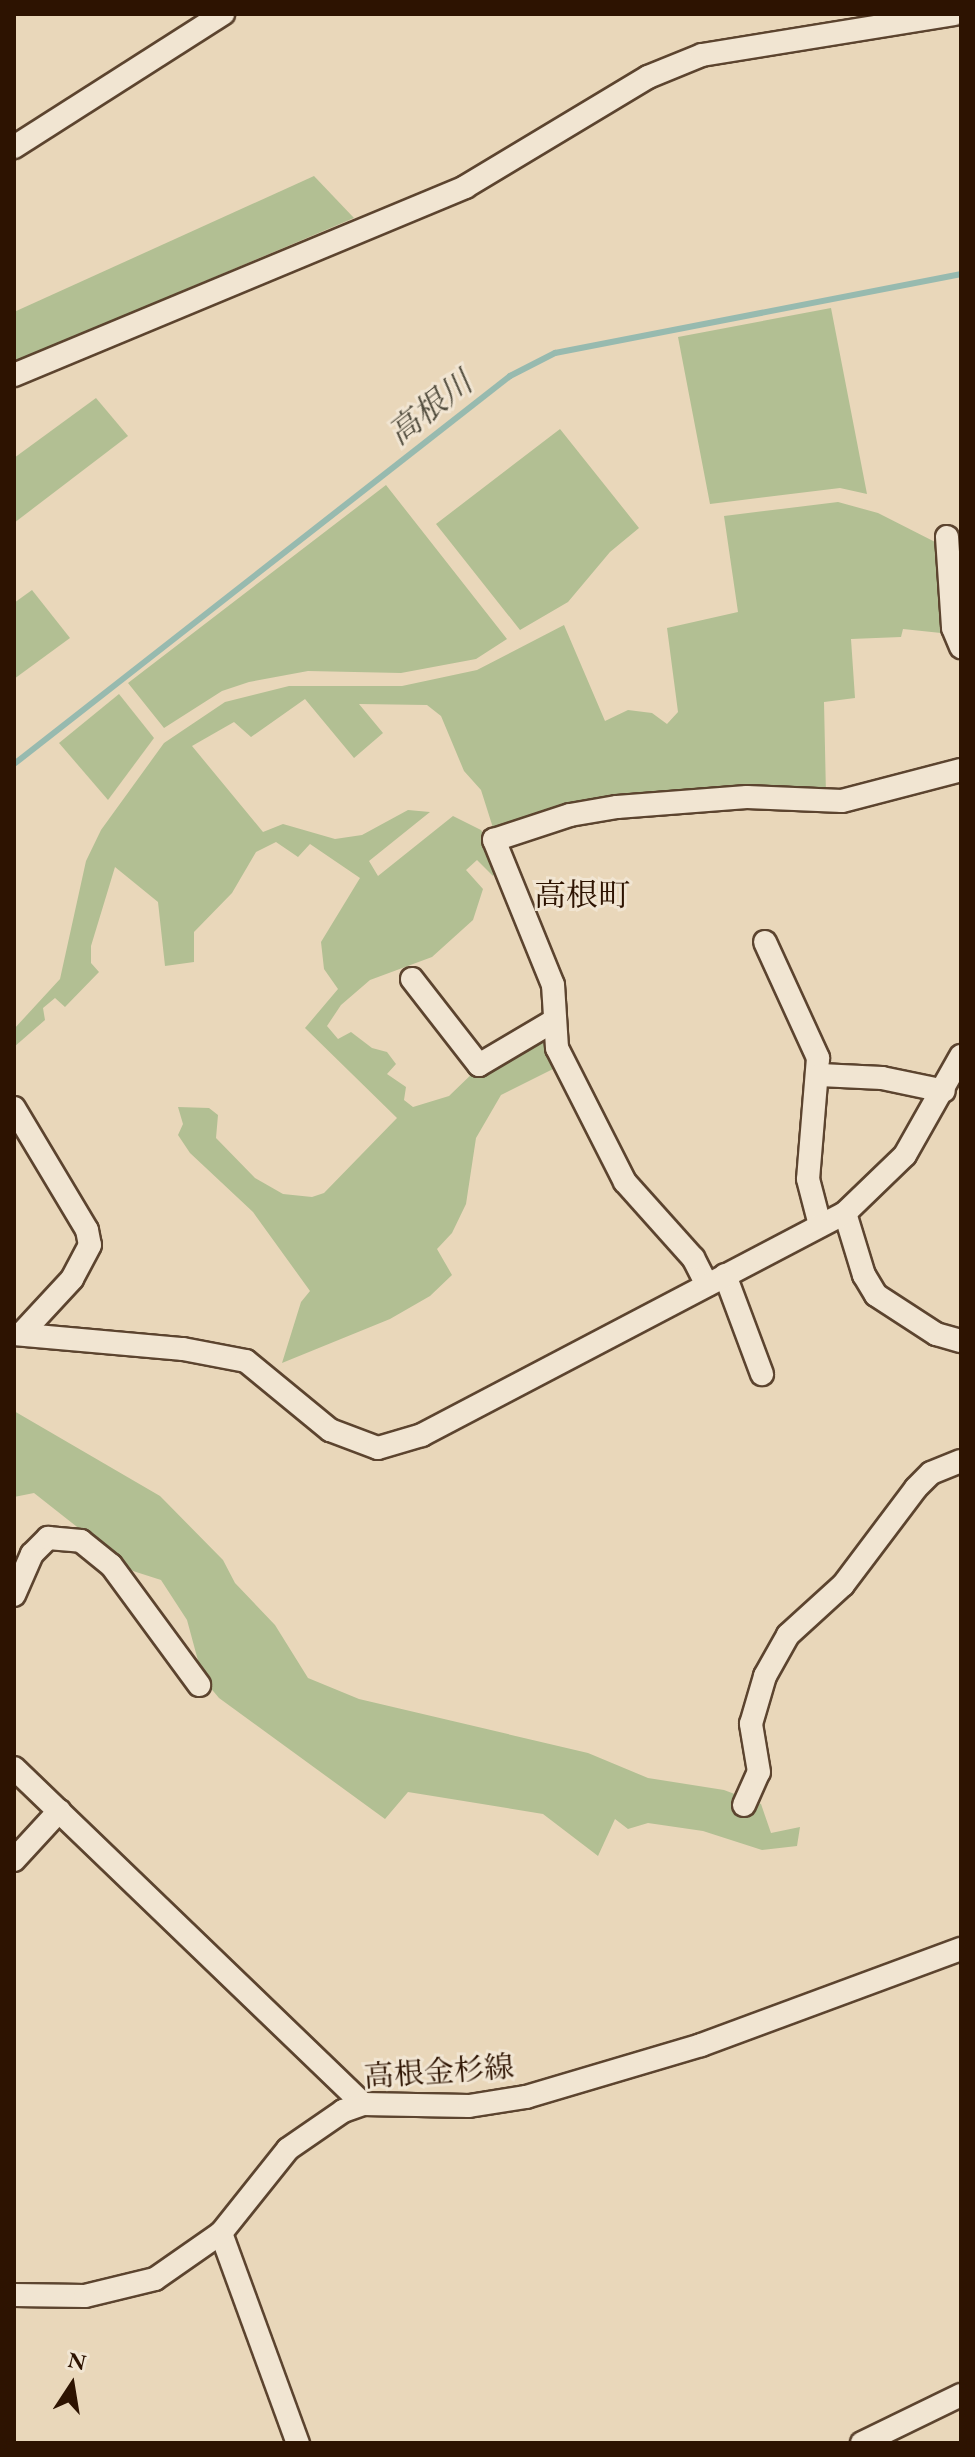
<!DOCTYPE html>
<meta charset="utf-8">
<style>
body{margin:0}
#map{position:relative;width:975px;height:2457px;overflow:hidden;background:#e9d7ba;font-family:"EB Garamond","Noto Serif JP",serif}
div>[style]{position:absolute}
.green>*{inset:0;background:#b2bf93}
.stream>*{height:6px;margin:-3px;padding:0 3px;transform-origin:3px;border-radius:3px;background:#97baaf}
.roads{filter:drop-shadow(2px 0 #5c442f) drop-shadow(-2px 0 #5c442f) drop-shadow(0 2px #5c442f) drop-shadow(0 -2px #5c442f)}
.minor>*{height:22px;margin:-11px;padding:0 11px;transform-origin:11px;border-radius:11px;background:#f1e5d2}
span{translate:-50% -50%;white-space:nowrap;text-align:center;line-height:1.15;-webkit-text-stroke:6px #f1e5d2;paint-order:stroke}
.street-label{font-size:30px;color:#2d1301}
.water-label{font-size:32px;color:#524d3e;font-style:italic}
.neighbourhood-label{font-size:32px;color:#2d1301}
.frame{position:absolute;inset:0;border:16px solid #2d1301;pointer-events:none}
.north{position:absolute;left:32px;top:2345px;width:80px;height:80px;-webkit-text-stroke:6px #f1e5d2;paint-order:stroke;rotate:12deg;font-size:22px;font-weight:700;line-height:32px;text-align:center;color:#2d1301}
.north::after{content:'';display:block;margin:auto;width:28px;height:36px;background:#2d1301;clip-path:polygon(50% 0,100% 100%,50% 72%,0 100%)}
</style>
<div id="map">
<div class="green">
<i style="clip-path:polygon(314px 176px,354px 218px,14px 362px,14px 312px)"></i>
<i style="clip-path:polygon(831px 308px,867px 494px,840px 488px,710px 504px,678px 337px)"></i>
<i style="clip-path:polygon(96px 398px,128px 436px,14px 523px,14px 458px)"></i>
<i style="clip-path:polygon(560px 429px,639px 528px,610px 552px,568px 602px,520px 630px,436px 524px)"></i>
<i style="clip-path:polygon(386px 485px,507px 639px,476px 659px,401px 673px,308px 671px,249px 682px,222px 691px,164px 728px,128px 683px)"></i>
<i style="clip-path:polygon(838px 502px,878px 513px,941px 545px,961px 537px,961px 635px,944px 641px,941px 633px,903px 629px,901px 637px,851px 639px,855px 698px,824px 702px,826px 795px,494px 831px,481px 790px,464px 771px,441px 716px,427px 705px,359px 704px,383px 733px,354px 758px,305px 699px,251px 737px,234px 722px,192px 746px,263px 832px,283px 824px,335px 839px,362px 835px,408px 810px,430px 812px,369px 861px,378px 876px,453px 816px,481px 830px,489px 842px,500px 863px,493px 876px,477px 860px,466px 870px,483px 889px,473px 920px,432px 957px,370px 980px,341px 1005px,327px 1026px,338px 1039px,351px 1032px,372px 1048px,387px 1052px,396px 1064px,387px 1074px,406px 1087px,404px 1100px,413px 1107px,449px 1096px,477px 1069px,549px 1030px,561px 1065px,501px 1095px,476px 1138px,466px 1204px,452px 1233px,437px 1249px,452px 1275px,430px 1296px,390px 1319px,282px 1363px,301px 1302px,310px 1291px,253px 1212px,190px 1153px,178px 1135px,183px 1124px,178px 1107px,209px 1108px,218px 1115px,216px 1138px,255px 1178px,283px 1194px,312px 1197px,324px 1193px,397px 1118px,305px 1028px,338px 989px,324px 969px,321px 942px,360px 878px,310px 844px,298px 857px,276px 842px,256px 852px,232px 893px,194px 932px,194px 962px,165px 966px,158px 902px,115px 867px,91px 946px,91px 963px,99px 972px,65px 1007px,55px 998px,43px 1008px,45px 1020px,14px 1047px,14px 1029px,60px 979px,86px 861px,101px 830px,164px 743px,225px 702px,289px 686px,402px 686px,477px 670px,564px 625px,605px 721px,628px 710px,652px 713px,667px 724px,678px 712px,667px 628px,738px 612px,724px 516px)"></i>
<i style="clip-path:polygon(32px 590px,70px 638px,14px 679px,14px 603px)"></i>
<i style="clip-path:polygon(119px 694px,154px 738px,108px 800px,59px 743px)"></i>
<i style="clip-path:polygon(14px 1411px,160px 1496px,223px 1560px,235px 1583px,275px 1625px,308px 1678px,359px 1699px,588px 1753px,648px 1778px,724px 1790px,761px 1804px,771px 1833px,800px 1827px,797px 1846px,762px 1850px,703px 1831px,648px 1823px,628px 1829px,615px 1819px,598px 1856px,543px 1814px,408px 1792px,385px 1819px,219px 1698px,203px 1679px,187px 1620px,161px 1580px,133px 1571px,34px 1493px,14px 1497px)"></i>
</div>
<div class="stream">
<i style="left:14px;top:764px;width:630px;rotate:-38.03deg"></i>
<i style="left:510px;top:376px;width:51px;rotate:-27.1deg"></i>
<i style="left:555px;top:353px;width:414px;rotate:-11deg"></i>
</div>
<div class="roads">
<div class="minor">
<i style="left:14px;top:147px;width:248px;rotate:-32.5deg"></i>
<i style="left:14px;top:375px;width:489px;rotate:-22.6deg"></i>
<i style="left:465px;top:187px;width:214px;rotate:-31deg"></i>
<i style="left:648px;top:77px;width:58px;rotate:-22.2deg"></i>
<i style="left:702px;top:55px;width:255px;rotate:-9.2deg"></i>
<i style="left:947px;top:537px;width:91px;rotate:86.2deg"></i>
<i style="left:953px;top:628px;width:21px;rotate:67deg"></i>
<i style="left:765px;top:942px;width:128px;rotate:65.4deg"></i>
<i style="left:818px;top:1058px;width:121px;rotate:94.7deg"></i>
<i style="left:808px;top:1179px;width:48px;rotate:75.4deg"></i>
<i style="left:412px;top:979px;width:109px;rotate:52.1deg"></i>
<i style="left:479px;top:1065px;width:88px;rotate:-30.6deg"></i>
<i style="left:820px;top:1075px;width:62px;rotate:2.8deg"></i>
<i style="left:882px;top:1078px;width:63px;rotate:11.8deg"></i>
<i style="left:14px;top:1108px;width:142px;rotate:59.1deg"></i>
<i style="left:87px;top:1230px;width:15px;rotate:79deg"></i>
<i style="left:90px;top:1245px;width:38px;rotate:118deg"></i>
<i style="left:72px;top:1279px;width:75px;rotate:132.8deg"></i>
<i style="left:845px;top:1213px;width:65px;rotate:73deg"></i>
<i style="left:864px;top:1275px;width:23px;rotate:59deg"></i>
<i style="left:876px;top:1295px;width:72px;rotate:33deg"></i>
<i style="left:936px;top:1334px;width:26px;rotate:16deg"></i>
<i style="left:725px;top:1275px;width:106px;rotate:69.5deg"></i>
<i style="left:707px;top:1285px;width:30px;rotate:-117deg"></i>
<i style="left:693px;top:1258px;width:102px;rotate:-131.8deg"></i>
<i style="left:625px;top:1182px;width:150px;rotate:-116.9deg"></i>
<i style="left:557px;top:1048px;width:63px;rotate:-93.6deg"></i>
<i style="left:553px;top:985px;width:157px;rotate:-112.1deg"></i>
<i style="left:494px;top:840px;width:80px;rotate:-18.2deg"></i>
<i style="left:570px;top:815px;width:48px;rotate:-9.7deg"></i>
<i style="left:617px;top:807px;width:130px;rotate:-4.4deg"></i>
<i style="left:747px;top:797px;width:95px;rotate:2.4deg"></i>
<i style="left:842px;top:801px;width:123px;rotate:-14.6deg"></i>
<i style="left:14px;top:1334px;width:170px;rotate:5.1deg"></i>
<i style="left:183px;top:1349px;width:64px;rotate:10.8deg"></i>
<i style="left:246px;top:1361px;width:109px;rotate:39.4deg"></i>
<i style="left:330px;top:1430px;width:51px;rotate:20.6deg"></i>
<i style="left:378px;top:1448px;width:46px;rotate:-16.5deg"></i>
<i style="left:422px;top:1435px;width:478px;rotate:-27.7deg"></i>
<i style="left:845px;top:1213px;width:83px;rotate:-44deg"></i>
<i style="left:905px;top:1155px;width:114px;rotate:-60.5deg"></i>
<i style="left:14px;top:1595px;width:45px;rotate:-66.3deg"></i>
<i style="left:32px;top:1554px;width:23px;rotate:-45deg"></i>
<i style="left:48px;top:1538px;width:33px;rotate:5deg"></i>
<i style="left:81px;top:1541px;width:38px;rotate:39deg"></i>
<i style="left:111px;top:1565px;width:149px;rotate:53.7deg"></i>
<i style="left:14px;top:1768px;width:484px;rotate:43.9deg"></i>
<i style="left:744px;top:1805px;width:36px;rotate:-66deg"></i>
<i style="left:759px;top:1772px;width:49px;rotate:-99.5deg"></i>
<i style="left:751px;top:1724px;width:50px;rotate:-73.7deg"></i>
<i style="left:765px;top:1676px;width:47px;rotate:-60.7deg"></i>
<i style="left:788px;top:1635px;width:74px;rotate:-42.3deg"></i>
<i style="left:843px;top:1585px;width:121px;rotate:-53deg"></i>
<i style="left:916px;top:1488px;width:21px;rotate:-45deg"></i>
<i style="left:931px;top:1473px;width:32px;rotate:-22deg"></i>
<i style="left:14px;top:1860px;width:67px;rotate:-47.4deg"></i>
<i style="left:221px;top:2233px;width:224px;rotate:69.9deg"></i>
<i style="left:14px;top:2295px;width:71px;rotate:0.8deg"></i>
<i style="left:85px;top:2296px;width:72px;rotate:-13.7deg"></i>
<i style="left:155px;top:2279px;width:80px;rotate:-34.9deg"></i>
<i style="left:221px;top:2233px;width:107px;rotate:-51.4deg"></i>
<i style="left:288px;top:2149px;width:67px;rotate:-34.6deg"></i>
<i style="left:343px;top:2111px;width:21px;rotate:-19deg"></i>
<i style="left:363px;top:2104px;width:106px;rotate:1.1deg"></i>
<i style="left:469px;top:2106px;width:58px;rotate:-9deg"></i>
<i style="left:526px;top:2097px;width:183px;rotate:-16.5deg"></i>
<i style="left:701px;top:2045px;width:277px;rotate:-20.3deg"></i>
<i style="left:862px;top:2443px;width:110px;rotate:-25.9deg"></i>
</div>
</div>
<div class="street-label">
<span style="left:439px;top:2072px;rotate:-4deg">高根金杉線</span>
</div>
<div class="water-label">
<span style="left:430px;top:408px;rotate:-38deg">高根川</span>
</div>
<div class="neighbourhood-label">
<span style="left:582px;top:895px">高根町</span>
</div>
<div class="frame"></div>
<div class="north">N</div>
</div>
